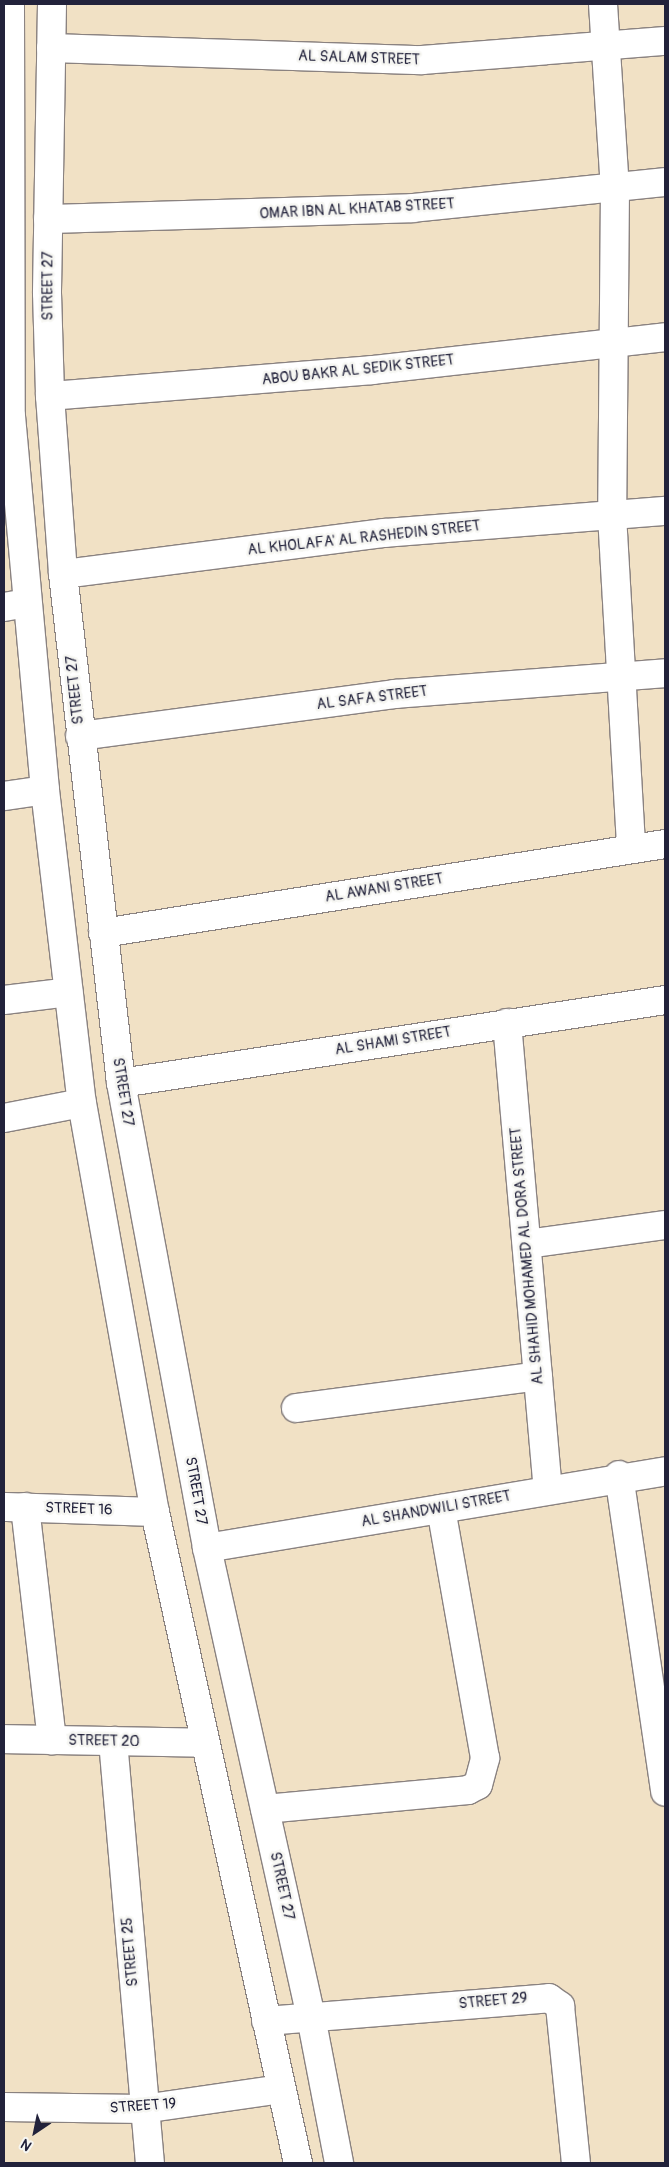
<!DOCTYPE html>
<style>
body{margin:0}
#map{position:relative;width:669px;height:2167px;overflow:hidden;background:#f1e1c5;font-family:Pangolin,sans-serif}
div>[style]{position:absolute}
.roads{filter:drop-shadow(1px 0 #8a8280) drop-shadow(-1px 0 #8a8280) drop-shadow(0 1px #8a8280) drop-shadow(0 -1px #8a8280)}
.minor>*{height:28px;margin:-14px;padding:0 14px;transform-origin:14px;border-radius:14px;background:#fff}
span{translate:-50% -50%;white-space:nowrap;text-align:center;line-height:1.15;-webkit-text-stroke:5px #f6f6f2;paint-order:stroke}
.street-label{font-size:15px;color:#22223b}
.frame{position:absolute;inset:0;border:5px solid #22223b;pointer-events:none}
.north{position:absolute;left:10px;top:2107px;width:50px;height:50px;-webkit-text-stroke:4px #f6f6f2;paint-order:stroke;rotate:214deg;font-size:14px;font-weight:700;line-height:20px;text-align:center;color:#22223b}
.north::after{content:'';display:block;margin:auto;width:18px;height:22px;background:#22223b;clip-path:polygon(50% 0,100% 100%,50% 72%,0 100%)}
</style>
<div id="map">
<div class="roads">
<div class="minor">
<i style="left:10px;top:4px;width:412px;rotate:89.9deg"></i>
<i style="left:11px;top:416px;width:376px;rotate:84.8deg"></i>
<i style="left:45px;top:790px;width:315px;rotate:83.3deg"></i>
<i style="left:82px;top:1103px;width:415px;rotate:79.9deg"></i>
<i style="left:155px;top:1512px;width:667px;rotate:77.61deg"></i>
<i style="left:52px;top:4px;width:289px;rotate:91deg"></i>
<i style="left:47px;top:293px;width:103px;rotate:88.3deg"></i>
<i style="left:50px;top:396px;width:178px;rotate:85.8deg"></i>
<i style="left:63px;top:574px;width:512px;rotate:83.5deg"></i>
<i style="left:121px;top:1083px;width:473px;rotate:79.5deg"></i>
<i style="left:207px;top:1548px;width:480px;rotate:77.5deg"></i>
<i style="left:311px;top:2017px;width:149px;rotate:79.1deg"></i>
<i style="left:603px;top:4px;width:184px;rotate:86.3deg"></i>
<i style="left:615px;top:188px;width:327px;rotate:90.5deg"></i>
<i style="left:612px;top:515px;width:334px;rotate:86.7deg"></i>
<i style="left:51px;top:48px;width:371px;rotate:1.9deg"></i>
<i style="left:422px;top:60px;width:244px;rotate:-4.5deg"></i>
<i style="left:48px;top:219px;width:365px;rotate:-1.7deg"></i>
<i style="left:413px;top:208px;width:253px;rotate:-5.9deg"></i>
<i style="left:50px;top:396px;width:323px;rotate:-4.6deg"></i>
<i style="left:372px;top:370px;width:295px;rotate:-6.4deg"></i>
<i style="left:63px;top:574px;width:324px;rotate:-7.3deg"></i>
<i style="left:384px;top:533px;width:282px;rotate:-4.5deg"></i>
<i style="left:4px;top:607px;width:23px;rotate:-10deg"></i>
<i style="left:80px;top:736px;width:318px;rotate:-7.6deg"></i>
<i style="left:395px;top:694px;width:271px;rotate:-4.4deg"></i>
<i style="left:4px;top:796px;width:41px;rotate:-8.3deg"></i>
<i style="left:103px;top:933px;width:569px;rotate:-9deg"></i>
<i style="left:4px;top:1000px;width:65px;rotate:-7deg"></i>
<i style="left:507px;top:1023px;width:467px;rotate:85deg"></i>
<i style="left:121px;top:1083px;width:550px;rotate:-8.67deg"></i>
<i style="left:4px;top:1118px;width:79px;rotate:-10.9deg"></i>
<i style="left:527px;top:1244px;width:139px;rotate:-7.8deg"></i>
<i style="left:296px;top:1408px;width:244px;rotate:-7.5deg"></i>
<i style="left:619px;top:1475px;width:320px;rotate:81.7deg"></i>
<i style="left:4px;top:1507px;width:151px;rotate:1.9deg"></i>
<i style="left:25px;top:1507px;width:235px;rotate:83.4deg"></i>
<i style="left:207px;top:1548px;width:464px;rotate:-9.5deg"></i>
<i style="left:4px;top:1739px;width:200px;rotate:1.1deg"></i>
<i style="left:113px;top:1741px;width:424px;rotate:85deg"></i>
<i style="left:265px;top:1809px;width:204px;rotate:-5.3deg"></i>
<i style="left:468px;top:1790px;width:11px;rotate:-27deg"></i>
<i style="left:478px;top:1785px;width:28px;rotate:-75deg"></i>
<i style="left:485px;top:1758px;width:253px;rotate:-100deg"></i>
<i style="left:266px;top:2021px;width:284px;rotate:-4.6deg"></i>
<i style="left:549px;top:1998px;width:14px;rotate:36deg"></i>
<i style="left:560px;top:2006px;width:158px;rotate:84.2deg"></i>
<i style="left:4px;top:2107px;width:139px;rotate:0.8deg"></i>
<i style="left:143px;top:2109px;width:139px;rotate:-8.2deg"></i>
</div>
</div>
<div class="street-label">
<span style="left:359px;top:58px;rotate:2deg">AL SALAM STREET</span>
<span style="left:357px;top:209px;rotate:-3deg">OMAR IBN AL KHATAB STREET</span>
<span style="left:48px;top:286px;rotate:-90deg">STREET 27</span>
<span style="left:358px;top:370px;rotate:-6deg">ABOU BAKR AL SEDIK STREET</span>
<span style="left:364px;top:538px;rotate:-6deg">AL KHOLAFA' AL RASHEDIN STREET</span>
<span style="left:75px;top:690px;rotate:-96deg">STREET 27</span>
<span style="left:372px;top:698px;rotate:-7deg">AL SAFA STREET</span>
<span style="left:384px;top:888px;rotate:-9deg">AL AWANI STREET</span>
<span style="left:393px;top:1041px;rotate:-9deg">AL SHAMI STREET</span>
<span style="left:123px;top:1092px;rotate:81deg">STREET 27</span>
<span style="left:527px;top:1256px;rotate:-95deg">AL SHAHID MOHAMED AL DORA STREET</span>
<span style="left:196px;top:1491px;rotate:80deg">STREET 27</span>
<span style="left:79px;top:1509px;rotate:2deg">STREET 16</span>
<span style="left:436px;top:1509px;rotate:-10deg">AL SHANDWILI STREET</span>
<span style="left:104px;top:1741px;rotate:1deg">STREET 20</span>
<span style="left:282px;top:1886px;rotate:78deg">STREET 27</span>
<span style="left:130px;top:1952px;rotate:-95deg">STREET 25</span>
<span style="left:493px;top:2001px;rotate:-5deg">STREET 29</span>
<span style="left:143px;top:2106px;rotate:-4deg">STREET 19</span>
</div>
<div class="frame"></div>
<div class="north">N</div>
</div>
